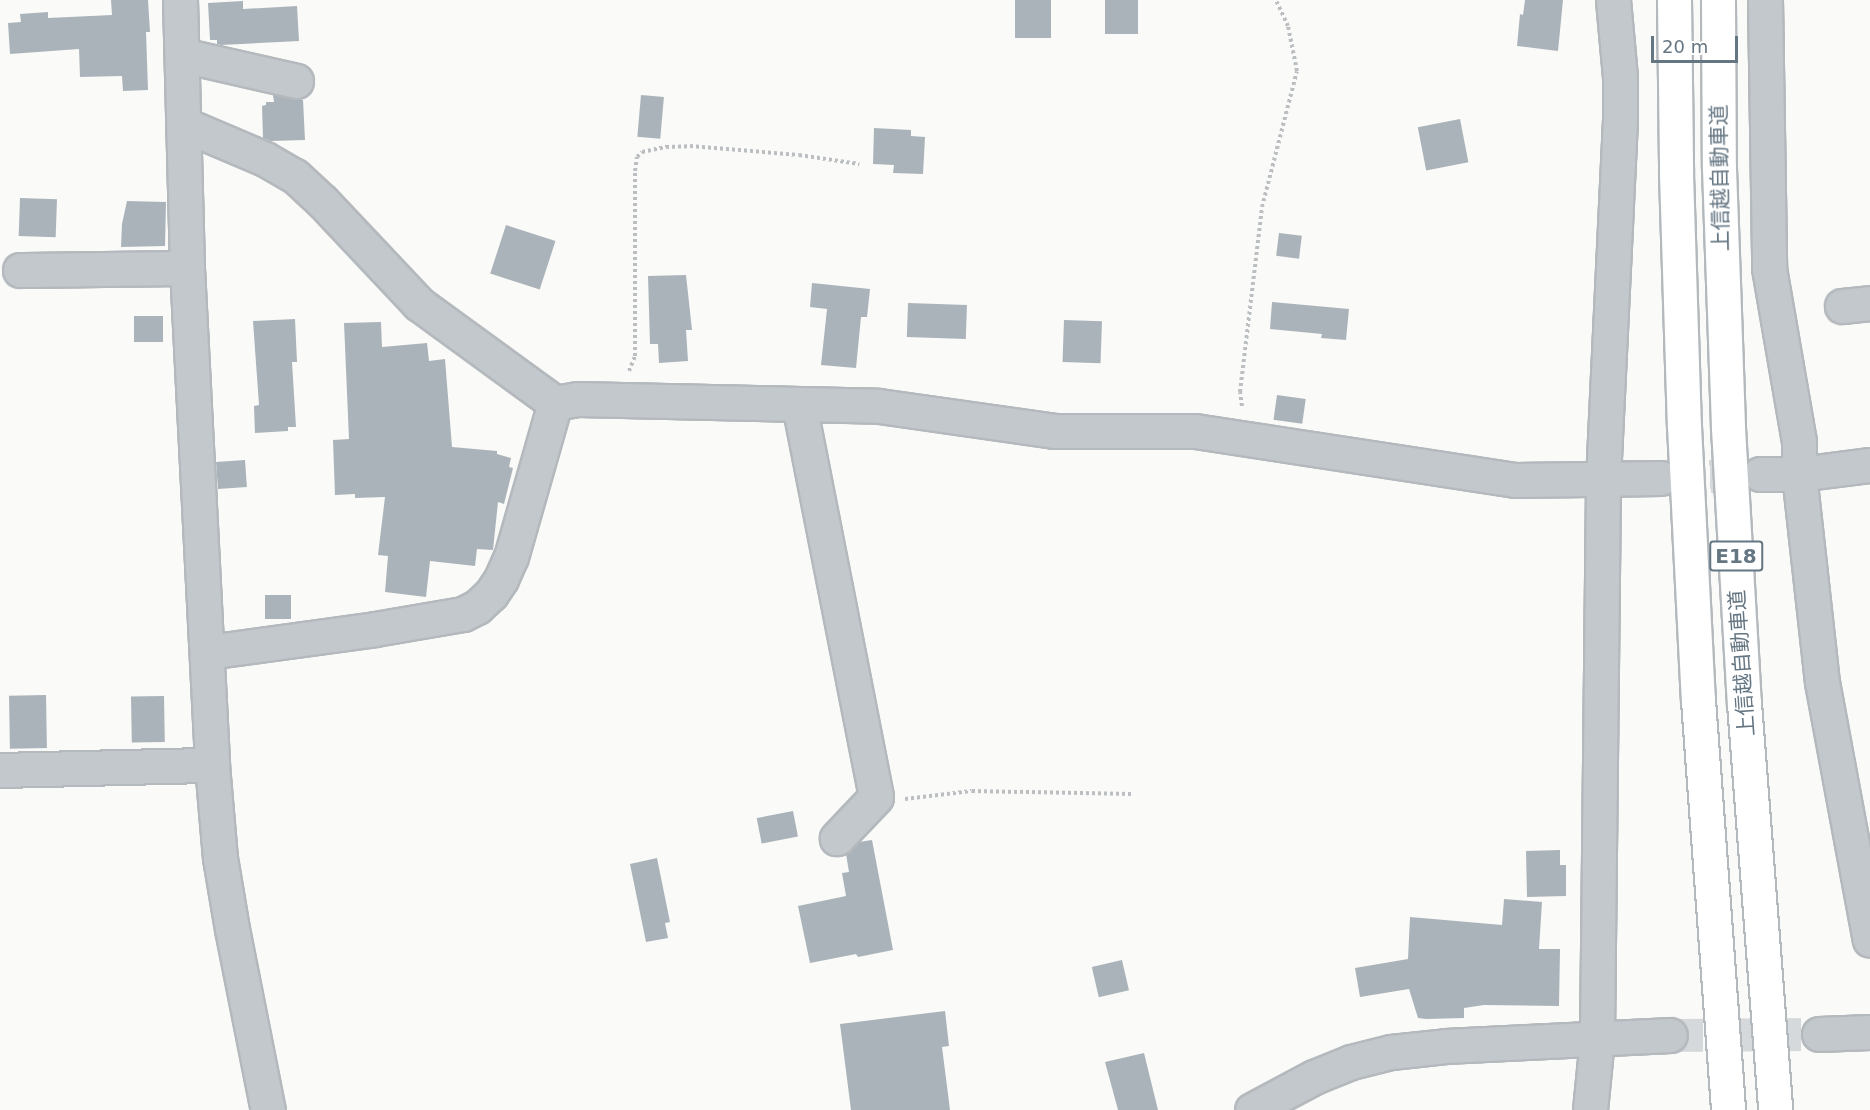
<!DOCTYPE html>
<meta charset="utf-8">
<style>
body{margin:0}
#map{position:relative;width:1870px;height:1110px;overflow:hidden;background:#fafaf8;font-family:"DejaVu Sans","Noto Sans JP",sans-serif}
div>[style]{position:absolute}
.building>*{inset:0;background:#aab3b9;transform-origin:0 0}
.minor-tunnel>*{height:33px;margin-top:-16.5px;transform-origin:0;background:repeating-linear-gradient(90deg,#d5d9db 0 33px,transparent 0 49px)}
.path>*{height:4px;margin-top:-2px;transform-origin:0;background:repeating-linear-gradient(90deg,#bbbfc2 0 3px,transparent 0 6px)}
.roads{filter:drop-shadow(2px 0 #b4b9bd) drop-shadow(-2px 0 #b4b9bd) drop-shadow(0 2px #b4b9bd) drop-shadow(0 -2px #b4b9bd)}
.minor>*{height:33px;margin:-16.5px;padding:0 16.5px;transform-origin:16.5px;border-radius:16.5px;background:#c3c8cc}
.tertiary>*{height:33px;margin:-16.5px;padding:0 16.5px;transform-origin:16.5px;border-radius:16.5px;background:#c3c8cc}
.motorway>*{height:33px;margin:-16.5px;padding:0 16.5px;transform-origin:16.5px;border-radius:16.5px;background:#fff}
span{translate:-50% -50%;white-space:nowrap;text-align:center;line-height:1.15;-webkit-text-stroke:6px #fff;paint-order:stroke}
.shield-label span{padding:2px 4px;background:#fff;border:2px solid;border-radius:4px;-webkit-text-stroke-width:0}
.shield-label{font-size:20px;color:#657683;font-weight:700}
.street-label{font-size:21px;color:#657683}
.scale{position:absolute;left:1651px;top:36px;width:87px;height:27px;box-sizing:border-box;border:3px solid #657683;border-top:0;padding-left:8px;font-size:18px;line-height:21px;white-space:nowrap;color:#657683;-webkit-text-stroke:4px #fff;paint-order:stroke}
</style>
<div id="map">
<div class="building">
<i style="clip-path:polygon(111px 0,148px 0,150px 32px,146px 32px,148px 90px,123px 91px,122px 76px,80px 77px,79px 49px,10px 54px,8px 23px,21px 22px,20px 14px,48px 12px,48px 18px,112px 15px)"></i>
<i style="left:1015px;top:0;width:36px;height:38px"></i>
<i style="left:1105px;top:0;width:33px;height:34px"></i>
<i style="clip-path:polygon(1525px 0,1563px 0,1558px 51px,1517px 46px,1520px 14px,1523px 15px)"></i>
<i style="clip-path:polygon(243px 1px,243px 9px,297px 6px,299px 41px,221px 45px,217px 44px,217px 40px,210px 40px,208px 3px)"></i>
<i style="clip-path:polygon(273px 95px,303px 100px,305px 140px,271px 141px,263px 138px,262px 106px,266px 105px,266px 102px,274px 102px)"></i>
<i style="left:641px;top:95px;width:23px;height:42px;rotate:5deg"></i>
<i style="left:1460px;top:119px;width:44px;height:43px;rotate:79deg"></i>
<i style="clip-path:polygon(874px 128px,911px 130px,911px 136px,925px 137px,923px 174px,893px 173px,894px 165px,873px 164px)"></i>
<i style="left:20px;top:198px;width:37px;height:38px;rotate:2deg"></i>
<i style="clip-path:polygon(127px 201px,166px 202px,165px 246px,121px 247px,122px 224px)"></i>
<i style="left:506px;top:225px;width:52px;height:51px;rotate:18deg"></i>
<i style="left:1279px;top:233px;width:23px;height:23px;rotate:7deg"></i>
<i style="clip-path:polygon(686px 275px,692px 330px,686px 330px,688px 361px,659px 363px,658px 344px,650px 344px,648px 276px)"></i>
<i style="clip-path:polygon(812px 283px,870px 289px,867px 317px,861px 317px,856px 368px,821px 365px,827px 309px,810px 307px)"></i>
<i style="clip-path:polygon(1272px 302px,1349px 309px,1346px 340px,1321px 338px,1322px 334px,1270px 329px)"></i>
<i style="left:908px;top:303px;width:59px;height:34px;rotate:2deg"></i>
<i style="left:134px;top:316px;width:29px;height:26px"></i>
<i style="clip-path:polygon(295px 319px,297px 362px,292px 362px,296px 427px,288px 427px,288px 431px,255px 433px,254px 406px,259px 405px,253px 321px)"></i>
<i style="left:1064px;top:320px;width:38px;height:42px;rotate:2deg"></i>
<i style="clip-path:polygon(381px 322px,382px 347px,427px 343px,429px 361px,445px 359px,452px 447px,497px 451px,497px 454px,511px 458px,509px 467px,513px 468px,504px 504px,498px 502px,493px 550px,477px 549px,475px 566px,430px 561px,426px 597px,385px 592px,388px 556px,378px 555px,385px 497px,355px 498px,355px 494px,335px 495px,333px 440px,349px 439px,344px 323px)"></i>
<i style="left:1277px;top:395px;width:29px;height:25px;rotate:8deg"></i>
<i style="left:245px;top:460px;width:27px;height:29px;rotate:86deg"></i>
<i style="left:265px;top:595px;width:26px;height:24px"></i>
<i style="left:46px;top:695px;width:53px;height:37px;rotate:89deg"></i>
<i style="left:164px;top:696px;width:46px;height:33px;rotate:89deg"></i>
<i style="left:793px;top:811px;width:26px;height:37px;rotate:79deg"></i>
<i style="clip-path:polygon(872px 840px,893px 950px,858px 957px,856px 954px,810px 963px,798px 906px,846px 896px,842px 873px,849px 872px,846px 854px,859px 842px)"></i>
<i style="clip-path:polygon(1560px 850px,1560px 865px,1566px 865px,1566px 896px,1527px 897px,1526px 851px)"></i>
<i style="clip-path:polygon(657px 858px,670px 922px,665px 923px,668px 938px,646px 942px,630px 864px)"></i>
<i style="clip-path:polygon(1504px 899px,1542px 902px,1539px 949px,1560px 949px,1559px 1006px,1484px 1005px,1464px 1008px,1464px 1018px,1426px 1019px,1418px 1018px,1409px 989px,1360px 997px,1355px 968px,1408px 959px,1410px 917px,1502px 925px)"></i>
<i style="left:1122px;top:960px;width:31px;height:31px;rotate:77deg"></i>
<i style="clip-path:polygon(945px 1011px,949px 1046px,942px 1047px,950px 1110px,851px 1110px,840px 1024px)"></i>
<i style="clip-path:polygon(1144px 1053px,1158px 1110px,1118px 1110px,1105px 1062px)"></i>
</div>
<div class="minor-tunnel">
<i style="left:1661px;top:478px;width:97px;rotate:-2.4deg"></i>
<i style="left:1670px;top:1035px;width:149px;rotate:-0.4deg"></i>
</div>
<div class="path">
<i style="left:629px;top:371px;width:16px;rotate:-68deg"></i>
<i style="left:635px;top:356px;width:185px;rotate:-90deg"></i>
<i style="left:635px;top:171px;width:14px;rotate:-82deg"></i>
<i style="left:637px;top:157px;width:7px;rotate:-45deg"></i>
<i style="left:642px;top:152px;width:25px;rotate:-12deg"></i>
<i style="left:666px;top:147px;width:24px;rotate:-2deg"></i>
<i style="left:690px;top:146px;width:109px;rotate:4.7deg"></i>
<i style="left:799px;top:155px;width:61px;rotate:8.5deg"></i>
<i style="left:1242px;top:406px;width:14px;rotate:-98deg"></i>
<i style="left:1240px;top:392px;width:186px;rotate:-83.2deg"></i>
<i style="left:1262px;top:207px;width:140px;rotate:-75.6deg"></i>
<i style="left:1297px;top:71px;width:46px;rotate:-101.3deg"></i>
<i style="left:1288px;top:26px;width:29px;rotate:-115deg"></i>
<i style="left:905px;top:799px;width:67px;rotate:-6.8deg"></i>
<i style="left:972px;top:791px;width:160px;rotate:1.1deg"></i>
</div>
<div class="roads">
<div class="minor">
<i style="left:180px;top:0;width:268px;rotate:88.5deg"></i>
<i style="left:187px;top:268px;width:498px;rotate:87.1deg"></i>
<i style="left:212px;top:765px;width:93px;rotate:85.1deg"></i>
<i style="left:220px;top:858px;width:72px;rotate:80.4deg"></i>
<i style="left:232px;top:929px;width:185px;rotate:78.8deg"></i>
<i style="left:1765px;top:0;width:268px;rotate:89.1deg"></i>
<i style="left:1769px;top:268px;width:176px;rotate:80.2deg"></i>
<i style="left:1799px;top:441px;width:33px;rotate:90deg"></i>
<i style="left:1799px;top:474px;width:209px;rotate:83.7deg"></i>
<i style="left:1822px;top:682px;width:262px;rotate:79.5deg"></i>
<i style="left:182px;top:55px;width:117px;rotate:12.8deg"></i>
<i style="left:185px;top:125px;width:87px;rotate:23deg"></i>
<i style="left:265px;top:159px;width:34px;rotate:30deg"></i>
<i style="left:295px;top:176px;width:37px;rotate:43deg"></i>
<i style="left:322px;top:201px;width:141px;rotate:46.7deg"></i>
<i style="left:419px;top:304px;width:168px;rotate:36.1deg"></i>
<i style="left:20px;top:270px;width:167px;rotate:-0.7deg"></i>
<i style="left:1842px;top:306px;width:28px;rotate:-6deg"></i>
<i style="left:799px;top:404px;width:400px;rotate:78.9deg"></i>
<i style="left:876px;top:797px;width:57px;rotate:133.6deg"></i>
<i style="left:1760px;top:474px;width:39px"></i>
<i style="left:1799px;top:474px;width:72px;rotate:-7.2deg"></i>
<i style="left:208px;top:652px;width:169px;rotate:-7.8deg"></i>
<i style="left:375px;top:629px;width:89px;rotate:-9.7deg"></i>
<i style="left:463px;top:614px;width:16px;rotate:-27deg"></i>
<i style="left:477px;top:607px;width:19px;rotate:-43deg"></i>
<i style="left:491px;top:594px;width:18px;rotate:-56deg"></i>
<i style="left:501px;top:579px;width:24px;rotate:-66deg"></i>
<i style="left:511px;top:557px;width:160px;rotate:-74.1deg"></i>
<i style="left:555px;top:403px;width:23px;rotate:-10deg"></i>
<i style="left:578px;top:399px;width:301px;rotate:1.3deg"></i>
<i style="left:879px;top:406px;width:177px;rotate:8.1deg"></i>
<i style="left:1054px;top:431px;width:141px"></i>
<i style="left:1195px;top:431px;width:324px;rotate:8.7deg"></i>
<i style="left:1515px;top:480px;width:146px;rotate:-0.8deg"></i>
<i style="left:0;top:770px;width:212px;rotate:-1.4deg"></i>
<i style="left:1819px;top:1034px;width:51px;rotate:-2.2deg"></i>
<i style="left:1252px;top:1110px;width:70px;rotate:-28deg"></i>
<i style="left:1314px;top:1077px;width:40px;rotate:-22deg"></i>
<i style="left:1351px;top:1062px;width:41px;rotate:-14deg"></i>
<i style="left:1391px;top:1052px;width:55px;rotate:-6.2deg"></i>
<i style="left:1446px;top:1046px;width:224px;rotate:-2.8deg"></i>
</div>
<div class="tertiary">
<i style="left:1590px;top:1110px;width:72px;rotate:-84.4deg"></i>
<i style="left:1597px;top:1038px;width:558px;rotate:-89.38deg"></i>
<i style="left:1603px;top:480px;width:362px;rotate:-87.3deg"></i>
<i style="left:1620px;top:118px;width:41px;rotate:-90deg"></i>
<i style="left:1620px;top:77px;width:77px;rotate:-95.2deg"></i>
</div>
<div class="motorway">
<i style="left:1674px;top:0;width:174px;rotate:89.3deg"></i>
<i style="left:1676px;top:174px;width:252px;rotate:88.2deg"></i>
<i style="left:1684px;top:426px;width:274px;rotate:87.1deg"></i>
<i style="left:1698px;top:700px;width:411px;rotate:85.8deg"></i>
<i style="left:1718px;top:0;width:168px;rotate:89.7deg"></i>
<i style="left:1719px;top:168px;width:260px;rotate:88deg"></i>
<i style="left:1728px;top:428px;width:275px;rotate:86.7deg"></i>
<i style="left:1744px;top:703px;width:408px;rotate:85.6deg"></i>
</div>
</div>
<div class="shield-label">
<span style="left:1736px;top:556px">E18</span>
</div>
<div class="street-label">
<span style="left:1720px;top:178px;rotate:-91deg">上信越自動車道</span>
<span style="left:1742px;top:663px;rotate:-94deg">上信越自動車道</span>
</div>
<div class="scale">20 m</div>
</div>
